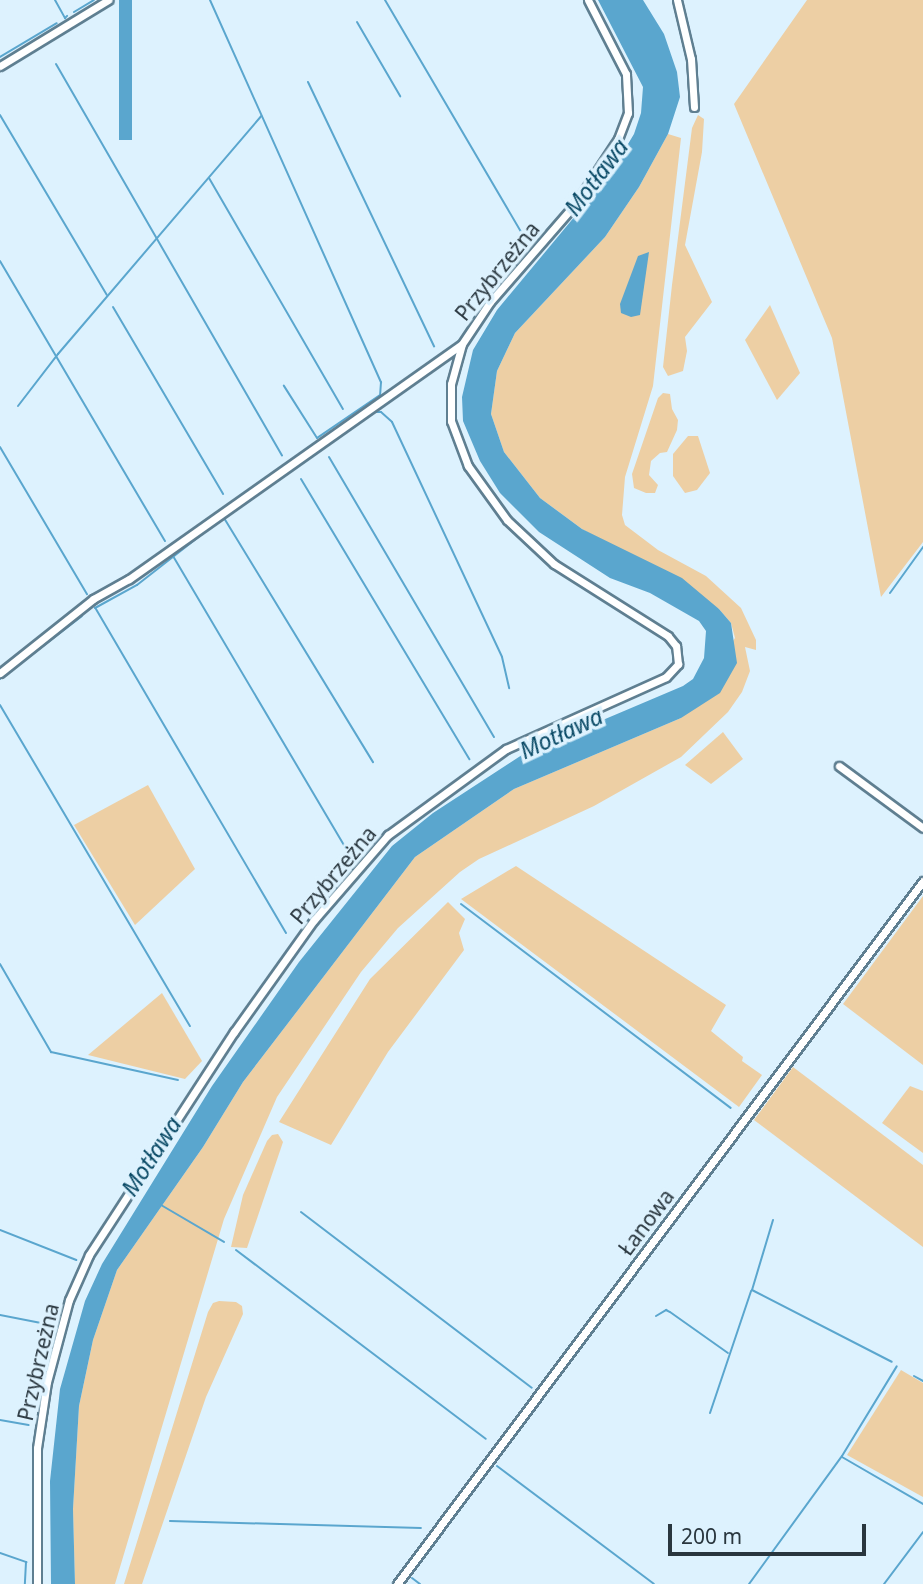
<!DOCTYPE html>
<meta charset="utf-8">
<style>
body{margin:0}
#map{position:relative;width:923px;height:1584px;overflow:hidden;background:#ddf2fe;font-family:"Noto Sans",sans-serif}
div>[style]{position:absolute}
.green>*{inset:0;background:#edcfa4}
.water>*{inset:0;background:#5aa6ce;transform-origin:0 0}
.stream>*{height:2px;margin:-1px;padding:0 1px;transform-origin:1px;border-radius:1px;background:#5aa6ce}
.roads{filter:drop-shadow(2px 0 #5f7f91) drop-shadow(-2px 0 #5f7f91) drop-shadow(0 2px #5f7f91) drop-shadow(0 -2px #5f7f91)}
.minor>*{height:7px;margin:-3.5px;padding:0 3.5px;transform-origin:3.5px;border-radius:3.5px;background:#fff}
span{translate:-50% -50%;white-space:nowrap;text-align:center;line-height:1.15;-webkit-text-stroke:7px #ddf2fe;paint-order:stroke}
.street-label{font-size:21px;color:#29363e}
.water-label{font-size:23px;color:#094965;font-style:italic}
.scale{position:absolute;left:668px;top:1524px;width:198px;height:32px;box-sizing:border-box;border:4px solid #29363e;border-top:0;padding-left:9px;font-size:21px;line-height:24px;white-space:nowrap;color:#29363e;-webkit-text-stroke:5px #ddf2fe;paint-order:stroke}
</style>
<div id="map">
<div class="green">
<i style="clip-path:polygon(807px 0,923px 0,923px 542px,881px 597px,832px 338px,734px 104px)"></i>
<i style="clip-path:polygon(698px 115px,704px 119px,702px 152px,685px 245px,712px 302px,685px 337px,687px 351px,683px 371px,668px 376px,663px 367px,672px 285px,692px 128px)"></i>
<i style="clip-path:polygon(668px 134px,681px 138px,653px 386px,625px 477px,622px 515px,625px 525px,658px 550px,706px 576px,741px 608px,756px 640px,756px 650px,745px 647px,750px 671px,742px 692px,728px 712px,681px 757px,594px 806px,479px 859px,460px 872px,398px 928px,361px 972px,277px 1097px,224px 1219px,115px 1584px,75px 1584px,73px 1509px,79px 1406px,93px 1340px,117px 1270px,203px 1147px,243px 1082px,415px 857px,514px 789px,681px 718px,735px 638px,731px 623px,719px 609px,582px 529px,540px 498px,504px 452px,491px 414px,497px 371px,515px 333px,605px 237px,639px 187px)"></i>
<i style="clip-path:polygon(770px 305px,800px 373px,777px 400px,745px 340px)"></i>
<i style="clip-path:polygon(663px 393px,670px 394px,672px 409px,678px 420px,677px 430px,667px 452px,660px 453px,651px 461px,649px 475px,658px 485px,655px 493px,646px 493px,634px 488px,632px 474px,658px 398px)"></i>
<i style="clip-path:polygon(688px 436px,698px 436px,710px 473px,697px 490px,685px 493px,673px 476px,673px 454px)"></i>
<i style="clip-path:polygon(723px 732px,743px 759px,711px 784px,685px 765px)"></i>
<i style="clip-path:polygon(148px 785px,195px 869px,135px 925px,74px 825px)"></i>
<i style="clip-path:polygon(516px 866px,726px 1005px,711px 1031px,743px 1057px,742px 1061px,762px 1075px,739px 1107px,461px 899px)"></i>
<i style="clip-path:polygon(923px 896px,923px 1065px,843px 1004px)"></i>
<i style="clip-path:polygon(448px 902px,465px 919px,459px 933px,464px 950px,388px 1052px,331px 1145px,279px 1122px,370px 979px)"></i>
<i style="clip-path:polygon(162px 993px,202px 1061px,185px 1079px,88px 1055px)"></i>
<i style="clip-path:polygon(793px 1067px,923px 1165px,923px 1247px,754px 1120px)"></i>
<i style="clip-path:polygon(910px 1086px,923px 1091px,923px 1153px,882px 1123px)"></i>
<i style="clip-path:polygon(278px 1134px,283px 1142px,247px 1248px,231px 1247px,243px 1195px,267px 1141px,272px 1135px)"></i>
<i style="clip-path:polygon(219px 1301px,236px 1302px,242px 1306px,243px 1314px,206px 1397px,142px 1584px,124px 1584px,208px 1312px,213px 1303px)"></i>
<i style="clip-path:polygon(901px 1370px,923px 1383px,923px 1497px,847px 1455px)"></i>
</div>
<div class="water">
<i style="left:119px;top:0;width:13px;height:140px"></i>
<i style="clip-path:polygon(598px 0,643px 0,664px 34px,677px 72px,680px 97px,668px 134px,639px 187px,605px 237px,515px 333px,497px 371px,491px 414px,504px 452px,540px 498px,582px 529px,682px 578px,719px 609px,731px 623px,737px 663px,720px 693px,681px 718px,514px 789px,415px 857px,243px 1082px,203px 1147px,117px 1270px,93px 1340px,79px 1406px,73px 1509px,75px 1584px,51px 1584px,50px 1481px,60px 1389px,85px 1301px,102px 1264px,212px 1086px,299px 962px,392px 846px,433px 813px,525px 753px,683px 686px,693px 679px,704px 658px,706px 631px,699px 621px,650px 593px,610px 578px,539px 532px,500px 493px,480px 461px,463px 421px,462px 397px,473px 350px,497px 310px,610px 174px,634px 134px,641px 113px,643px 87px)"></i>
<i style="clip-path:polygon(649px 252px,640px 315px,631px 317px,621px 313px,620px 304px,638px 256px)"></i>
</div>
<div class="stream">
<i style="left:55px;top:0;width:21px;rotate:61deg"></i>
<i style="left:65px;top:18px;width:3px;rotate:-45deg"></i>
<i style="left:210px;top:0;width:419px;rotate:65.9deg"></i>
<i style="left:381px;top:382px;width:13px;rotate:94deg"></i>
<i style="left:380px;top:395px;width:76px;rotate:145.7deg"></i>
<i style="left:317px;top:438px;width:62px;rotate:-122.4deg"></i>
<i style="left:385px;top:0;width:275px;rotate:59.6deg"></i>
<i style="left:74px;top:12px;width:23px;rotate:-31deg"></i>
<i style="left:357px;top:22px;width:86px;rotate:59.8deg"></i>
<i style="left:0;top:57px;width:66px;rotate:-30.8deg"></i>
<i style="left:56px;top:64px;width:452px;rotate:60deg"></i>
<i style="left:308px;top:82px;width:293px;rotate:64.5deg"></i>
<i style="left:0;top:115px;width:209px;rotate:59.3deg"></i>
<i style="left:209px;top:178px;width:267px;rotate:59.9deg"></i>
<i style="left:0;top:261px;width:325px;rotate:59.5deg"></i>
<i style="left:113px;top:307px;width:217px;rotate:59.5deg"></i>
<i style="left:18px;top:406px;width:66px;rotate:-52.4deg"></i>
<i style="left:58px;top:354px;width:313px;rotate:-49.5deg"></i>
<i style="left:0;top:447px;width:171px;rotate:59.4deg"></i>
<i style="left:329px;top:457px;width:325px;rotate:59.5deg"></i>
<i style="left:301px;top:479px;width:327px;rotate:59deg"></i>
<i style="left:224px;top:518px;width:286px;rotate:58.6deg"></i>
<i style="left:173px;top:556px;width:347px;rotate:59.4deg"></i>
<i style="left:890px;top:593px;width:57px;rotate:-54.3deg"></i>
<i style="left:0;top:679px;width:103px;rotate:-37.5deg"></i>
<i style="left:0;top:705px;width:373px;rotate:59.4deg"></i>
<i style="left:461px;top:904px;width:338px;rotate:37.1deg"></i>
<i style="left:286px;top:933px;width:377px;rotate:-120.4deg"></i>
<i style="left:95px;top:608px;width:48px;rotate:-28.7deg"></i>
<i style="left:137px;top:585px;width:110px;rotate:-38deg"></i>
<i style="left:224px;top:517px;width:183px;rotate:-35deg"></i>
<i style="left:374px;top:412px;width:7px"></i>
<i style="left:381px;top:412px;width:15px;rotate:42deg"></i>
<i style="left:392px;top:422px;width:259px;rotate:64.9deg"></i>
<i style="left:502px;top:657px;width:32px;rotate:77deg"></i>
<i style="left:0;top:964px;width:102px;rotate:59.9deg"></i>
<i style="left:51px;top:1052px;width:130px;rotate:12.4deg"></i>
<i style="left:161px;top:1205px;width:73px;rotate:30.4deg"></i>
<i style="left:301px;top:1212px;width:290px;rotate:37.3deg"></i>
<i style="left:773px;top:1220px;width:73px;rotate:106.7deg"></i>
<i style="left:752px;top:1290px;width:157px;rotate:27.2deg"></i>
<i style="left:0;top:1230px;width:82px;rotate:21.5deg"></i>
<i style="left:236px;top:1250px;width:313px;rotate:37.1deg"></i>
<i style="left:0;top:1315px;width:47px;rotate:11.1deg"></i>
<i style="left:656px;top:1316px;width:12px;rotate:-31deg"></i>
<i style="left:666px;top:1310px;width:4px;rotate:27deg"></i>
<i style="left:670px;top:1312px;width:71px;rotate:35.3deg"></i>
<i style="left:914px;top:1376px;width:10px;rotate:29deg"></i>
<i style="left:710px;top:1413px;width:129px;rotate:-71.4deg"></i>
<i style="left:0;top:1420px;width:29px;rotate:10deg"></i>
<i style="left:842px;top:1457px;width:94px;rotate:30.1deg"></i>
<i style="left:497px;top:1466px;width:196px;rotate:36.9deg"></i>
<i style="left:170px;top:1521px;width:251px;rotate:1.6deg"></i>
<i style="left:0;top:1553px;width:28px;rotate:19deg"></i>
<i style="left:26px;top:1562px;width:22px;rotate:93deg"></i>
<i style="left:412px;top:1578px;width:10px;rotate:37deg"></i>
<i style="left:749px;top:1584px;width:158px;rotate:-54deg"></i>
<i style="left:842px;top:1456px;width:105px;rotate:-58.6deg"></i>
<i style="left:884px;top:1584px;width:65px;rotate:-53.1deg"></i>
</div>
<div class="roads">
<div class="minor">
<i style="left:677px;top:0;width:61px;rotate:76.7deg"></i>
<i style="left:691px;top:59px;width:48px;rotate:86.4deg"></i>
<i style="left:0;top:66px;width:127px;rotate:-31.4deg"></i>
<i style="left:0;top:673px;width:119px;rotate:-38.5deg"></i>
<i style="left:93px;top:599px;width:41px;rotate:-29.1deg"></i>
<i style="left:129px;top:579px;width:406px;rotate:-35.2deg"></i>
<i style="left:839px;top:766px;width:104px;rotate:36.4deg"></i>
<i style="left:37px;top:1584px;width:136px;rotate:-90deg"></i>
<i style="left:37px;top:1448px;width:67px;rotate:-81.4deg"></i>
<i style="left:47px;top:1382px;width:85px;rotate:-75deg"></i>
<i style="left:69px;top:1300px;width:49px;rotate:-66deg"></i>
<i style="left:89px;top:1255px;width:266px;rotate:-57deg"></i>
<i style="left:234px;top:1032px;width:138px;rotate:-54.5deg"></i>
<i style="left:314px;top:920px;width:113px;rotate:-49deg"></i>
<i style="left:388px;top:835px;width:146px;rotate:-36.1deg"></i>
<i style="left:506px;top:749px;width:175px;rotate:-24.2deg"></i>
<i style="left:666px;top:677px;width:18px;rotate:-47deg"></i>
<i style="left:678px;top:664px;width:18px;rotate:-96deg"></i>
<i style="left:676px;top:646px;width:13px;rotate:-129deg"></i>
<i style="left:668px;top:636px;width:135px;rotate:-147.7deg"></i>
<i style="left:554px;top:564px;width:64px;rotate:-136.9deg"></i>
<i style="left:507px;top:520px;width:67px;rotate:-125.8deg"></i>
<i style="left:468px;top:466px;width:48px;rotate:-110.7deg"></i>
<i style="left:451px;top:421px;width:37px;rotate:-90deg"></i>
<i style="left:451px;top:384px;width:41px;rotate:-74.6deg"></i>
<i style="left:462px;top:344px;width:50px;rotate:-56.3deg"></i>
<i style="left:490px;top:302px;width:131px;rotate:-49deg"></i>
<i style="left:576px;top:203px;width:77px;rotate:-56.7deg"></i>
<i style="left:618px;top:139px;width:28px;rotate:-69deg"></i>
<i style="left:628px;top:113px;width:39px;rotate:-93deg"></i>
<i style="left:626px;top:74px;width:83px;rotate:-117.2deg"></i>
<i style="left:397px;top:1584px;width:878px;rotate:-53.2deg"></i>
</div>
</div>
<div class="street-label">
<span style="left:497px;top:271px;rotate:-51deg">Przybrzeżna</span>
<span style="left:333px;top:875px;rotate:-50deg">Przybrzeżna</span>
<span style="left:646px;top:1222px;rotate:-53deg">Łanowa</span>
<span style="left:38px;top:1362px;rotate:-77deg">Przybrzeżna</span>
</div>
<div class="water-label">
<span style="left:596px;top:177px;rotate:-53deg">Motława</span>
<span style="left:561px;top:733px;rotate:-25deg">Motława</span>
<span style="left:151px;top:1156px;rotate:-57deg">Motława</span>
</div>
<div class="scale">200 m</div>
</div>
